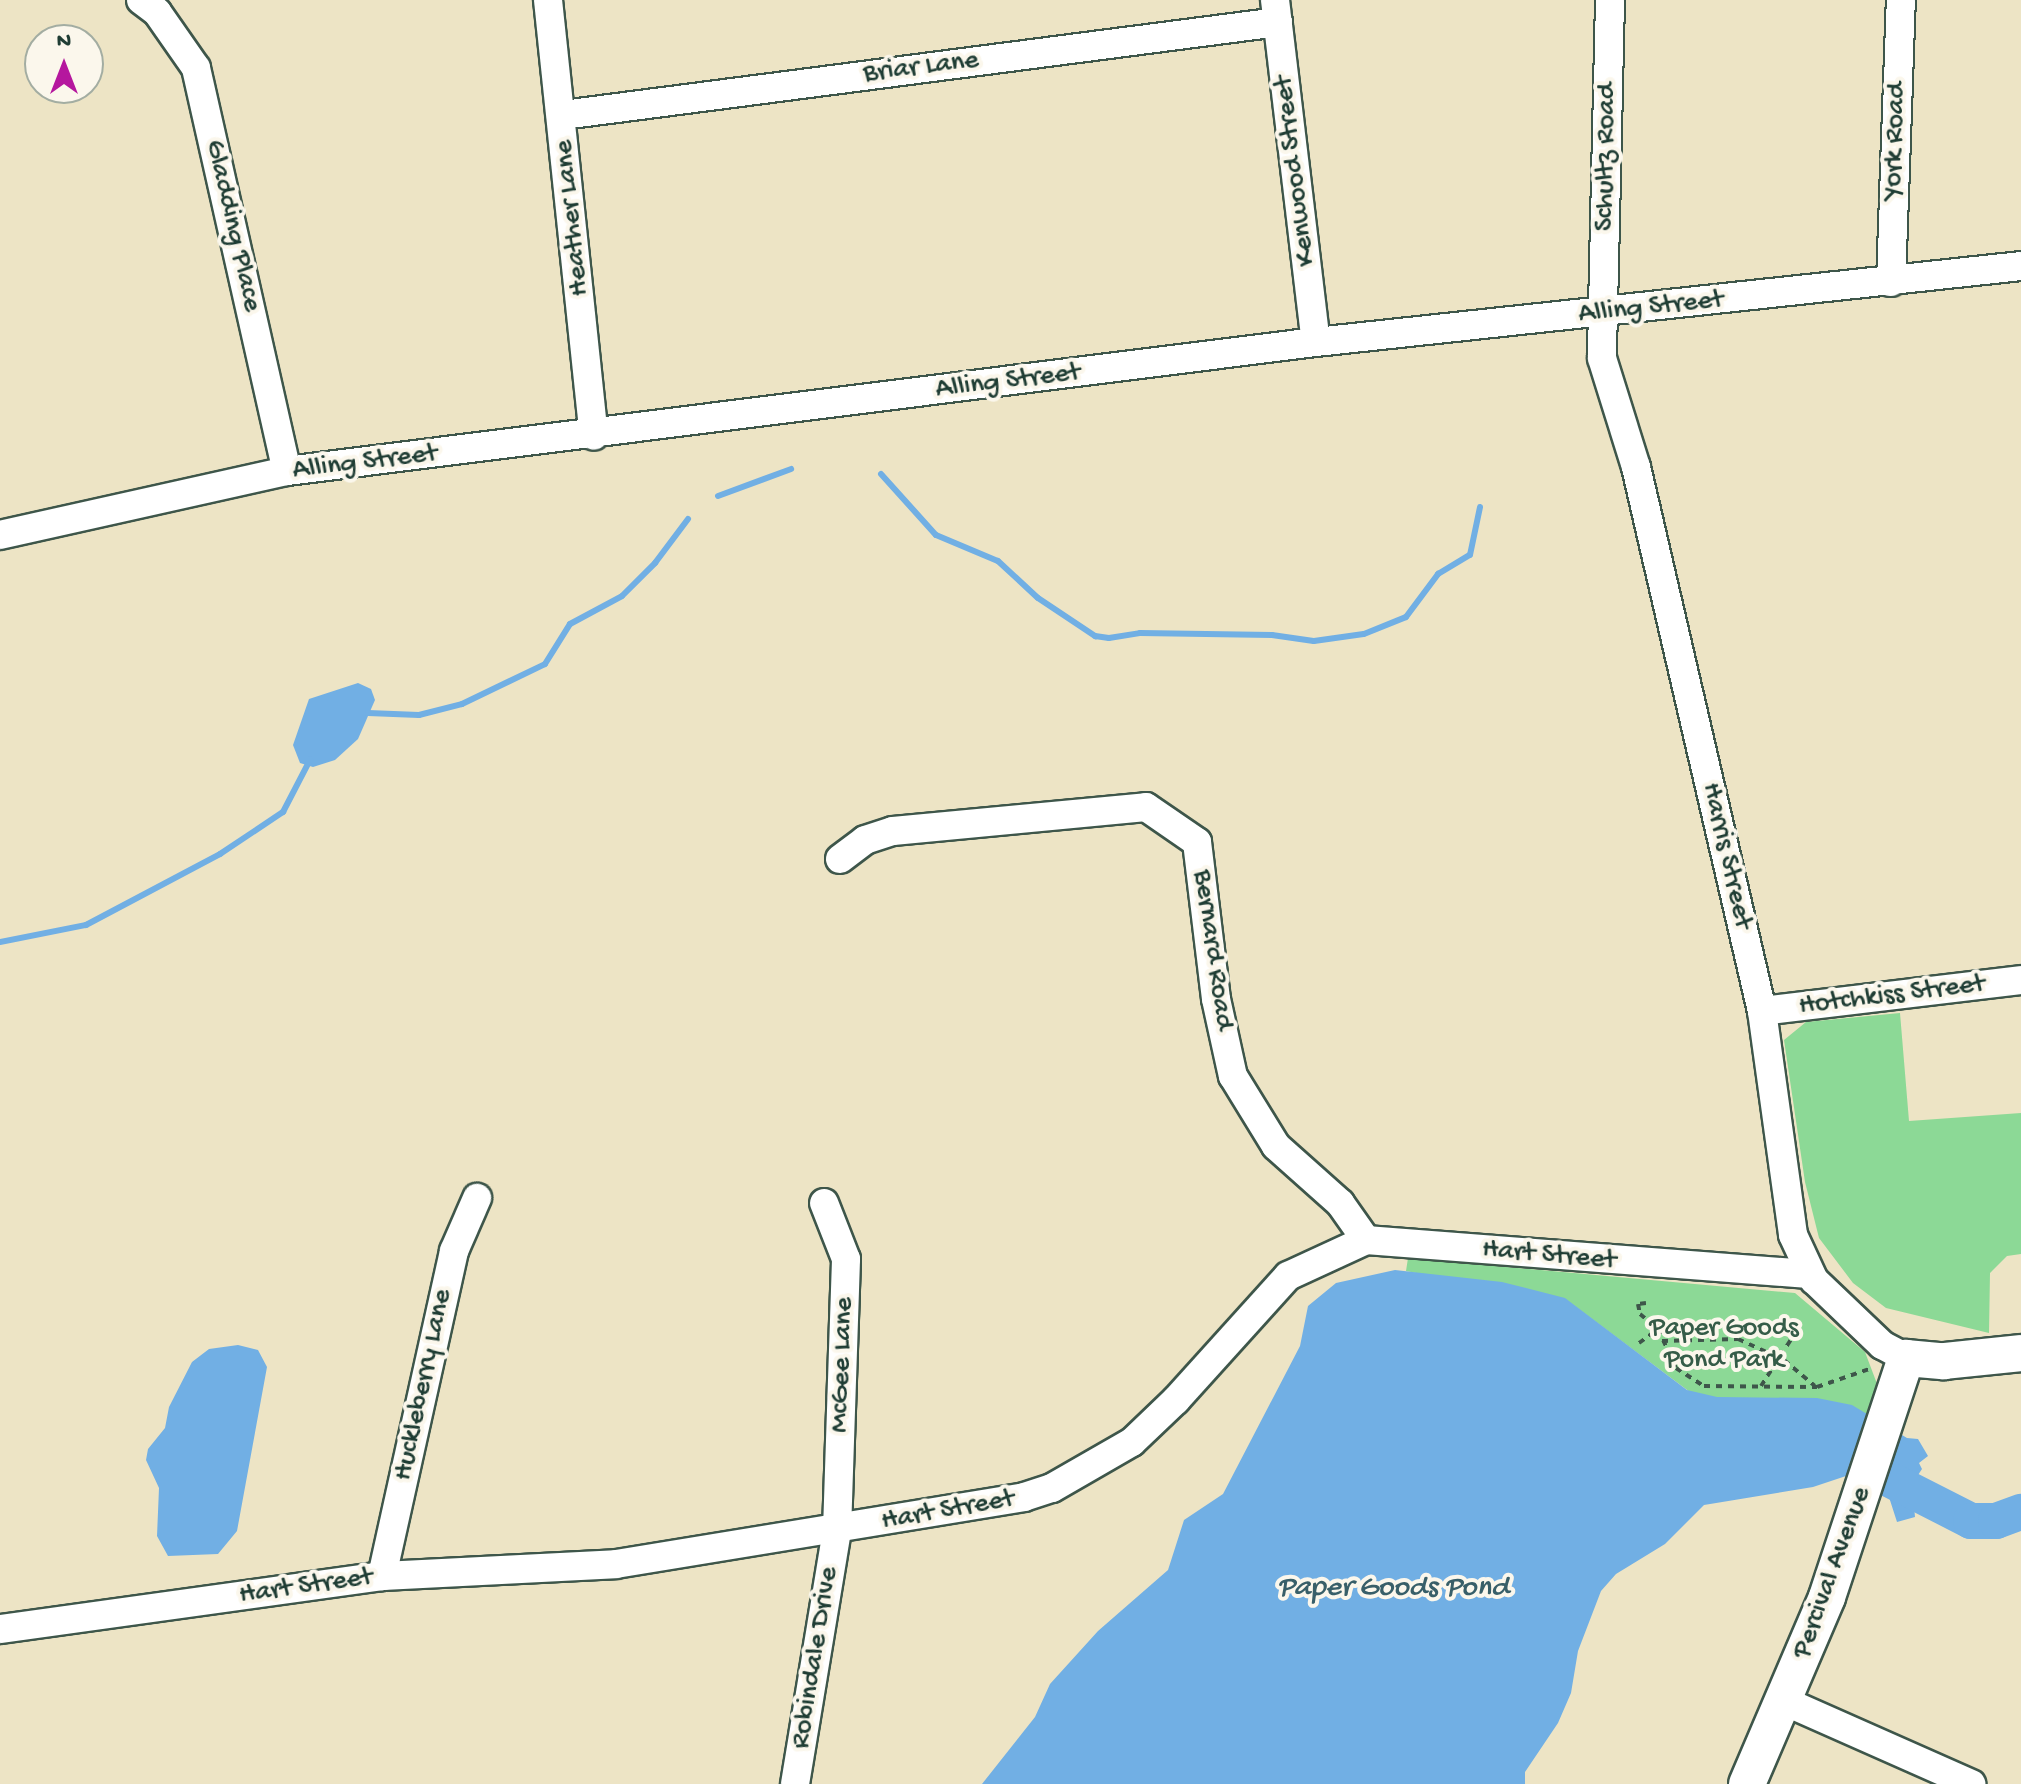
<!DOCTYPE html>
<style>
body{margin:0}
#map{position:relative;width:2021px;height:1784px;overflow:hidden;background:#ede4c5;font-family:"Gochi Hand",sans-serif}
div>[style]{position:absolute}
.green>*{inset:0;background:#8cd996}
.water>*{inset:0;background:#71afe4}
.stream>*{height:6px;margin:-3px;padding:0 3px;transform-origin:3px;border-radius:3px;background:#71afe4}
.river>*{height:36px;margin:-18px;padding:0 18px;transform-origin:18px;border-radius:18px;background:#71afe4}
.path>*{height:4px;margin-top:-2px;transform-origin:0;background:repeating-linear-gradient(90deg,#3e564a 0 6px,transparent 0 12px)}
.roads{filter:drop-shadow(2px 0 #3e564a) drop-shadow(-2px 0 #3e564a) drop-shadow(0 2px #3e564a) drop-shadow(0 -2px #3e564a)}
.minor>*{height:28px;margin:-14px;padding:0 14px;transform-origin:14px;border-radius:14px;background:#fff}
.major>*{height:36px;margin:-18px;padding:0 18px;transform-origin:18px;border-radius:18px;background:#fff}
span{translate:-50% -50%;white-space:nowrap;text-align:center;line-height:1.15;-webkit-text-stroke:8px #fbf7ec;paint-order:stroke}
.street-label{font-size:28px;color:#1f3d34}
.park-label{font-size:28px;color:#355c48}
.water-label{font-size:30px;color:#385f69;font-style:italic}
.north{position:absolute;left:24px;top:24px;width:80px;height:80px;box-sizing:border-box;background:#fbf7ec;border:2px solid #a3ada2;border-radius:50%;rotate:0deg;font-size:22px;font-weight:700;line-height:32px;text-align:center;color:#1f3d34}
.north::after{content:'';display:block;margin:auto;width:28px;height:36px;background:#b5179e;clip-path:polygon(50% 0,100% 100%,50% 72%,0 100%)}
</style>
<div id="map">
<div class="green">
<i style="clip-path:polygon(1900px 1013px,1909px 1121px,2021px 1113px,2021px 1254px,2007px 1256px,1990px 1273px,1989px 1333px,1886px 1308px,1853px 1283px,1819px 1238px,1805px 1182px,1784px 1040px,1806px 1022px)"></i>
<i style="clip-path:polygon(1408px 1258px,1795px 1293px,1865px 1352px,1879px 1389px,1870px 1417px,1702px 1401px,1572px 1304px,1406px 1271px)"></i>
</div>
<div class="water">
<i style="clip-path:polygon(358px 683px,371px 689px,375px 700px,358px 739px,335px 760px,313px 767px,300px 763px,293px 745px,309px 699px)"></i>
<i style="clip-path:polygon(1395px 1270px,1502px 1282px,1565px 1298px,1687px 1390px,1717px 1397px,1817px 1398px,1852px 1405px,1907px 1438px,1918px 1439px,1928px 1456px,1919px 1463px,1922px 1469px,1912px 1484px,1915px 1517px,1897px 1522px,1888px 1494px,1849px 1475px,1813px 1487px,1704px 1505px,1665px 1544px,1616px 1574px,1601px 1591px,1578px 1651px,1571px 1693px,1558px 1723px,1525px 1772px,1525px 1784px,982px 1784px,1035px 1717px,1050px 1684px,1098px 1631px,1168px 1570px,1184px 1520px,1223px 1494px,1300px 1346px,1308px 1306px,1336px 1283px)"></i>
<i style="clip-path:polygon(238px 1345px,258px 1350px,267px 1367px,237px 1531px,218px 1554px,168px 1556px,157px 1536px,159px 1488px,146px 1460px,148px 1449px,165px 1428px,169px 1407px,192px 1362px,209px 1349px)"></i>
</div>
<div class="stream">
<i style="left:881px;top:474px;width:82px;rotate:48deg"></i>
<i style="left:936px;top:535px;width:67px;rotate:22.8deg"></i>
<i style="left:998px;top:561px;width:54px;rotate:42.8deg"></i>
<i style="left:1038px;top:598px;width:69px;rotate:33.7deg"></i>
<i style="left:1095px;top:636px;width:14px;rotate:8deg"></i>
<i style="left:1109px;top:638px;width:31px;rotate:-9deg"></i>
<i style="left:1140px;top:633px;width:132px;rotate:0.9deg"></i>
<i style="left:1272px;top:635px;width:42px;rotate:8.1deg"></i>
<i style="left:1314px;top:641px;width:50px;rotate:-8deg"></i>
<i style="left:1364px;top:634px;width:45px;rotate:-22deg"></i>
<i style="left:1406px;top:617px;width:54px;rotate:-53.3deg"></i>
<i style="left:1438px;top:574px;width:37px;rotate:-31deg"></i>
<i style="left:1470px;top:555px;width:49px;rotate:-78.2deg"></i>
<i style="left:718px;top:496px;width:78px;rotate:-20.3deg"></i>
<i style="left:368px;top:713px;width:51px;rotate:2.2deg"></i>
<i style="left:419px;top:715px;width:44px;rotate:-14.3deg"></i>
<i style="left:462px;top:704px;width:92px;rotate:-25.7deg"></i>
<i style="left:545px;top:664px;width:47px;rotate:-58deg"></i>
<i style="left:570px;top:624px;width:59px;rotate:-28.3deg"></i>
<i style="left:622px;top:596px;width:47px;rotate:-45deg"></i>
<i style="left:655px;top:563px;width:55px;rotate:-53.1deg"></i>
<i style="left:0;top:942px;width:88px;rotate:-11.2deg"></i>
<i style="left:86px;top:925px;width:152px;rotate:-27.9deg"></i>
<i style="left:220px;top:854px;width:76px;rotate:-33.7deg"></i>
<i style="left:283px;top:812px;width:59px;rotate:-62.6deg"></i>
</div>
<div class="river">
<i style="left:1867px;top:1468px;width:117px;rotate:27deg"></i>
<i style="left:1971px;top:1521px;width:25px"></i>
<i style="left:1996px;top:1521px;width:27px;rotate:-20deg"></i>
</div>
<div class="path">
<i style="left:1646px;top:1303px;width:8px;rotate:173deg"></i>
<i style="left:1638px;top:1304px;width:10px;rotate:79deg"></i>
<i style="left:1640px;top:1314px;width:23px;rotate:40deg"></i>
<i style="left:1658px;top:1329px;width:43px;rotate:65.2deg"></i>
<i style="left:1676px;top:1368px;width:33px;rotate:33deg"></i>
<i style="left:1704px;top:1386px;width:113px;rotate:0.5deg"></i>
<i style="left:1817px;top:1387px;width:58px;rotate:-19.1deg"></i>
<i style="left:1781px;top:1327px;width:15px;rotate:28deg"></i>
<i style="left:1662px;top:1341px;width:76px;rotate:-1.5deg"></i>
<i style="left:1738px;top:1339px;width:51px;rotate:24.5deg"></i>
<i style="left:1784px;top:1360px;width:40px;rotate:40deg"></i>
<i style="left:1639px;top:1343px;width:24px;rotate:-36deg"></i>
<i style="left:1761px;top:1386px;width:70px;rotate:-57.2deg"></i>
</div>
<div class="roads">
<div class="minor">
<i style="left:141px;top:0;width:20px;rotate:37deg"></i>
<i style="left:157px;top:12px;width:68px;rotate:55.1deg"></i>
<i style="left:196px;top:68px;width:413px;rotate:77.3deg"></i>
<i style="left:548px;top:0;width:438px;rotate:84deg"></i>
<i style="left:1275px;top:0;width:344px;rotate:83.2deg"></i>
<i style="left:1610px;top:0;width:358px;rotate:91.3deg"></i>
<i style="left:1602px;top:358px;width:114px;rotate:72.7deg"></i>
<i style="left:1636px;top:467px;width:558px;rotate:76.96deg"></i>
<i style="left:1762px;top:1011px;width:226px;rotate:82.1deg"></i>
<i style="left:1793px;top:1235px;width:50px;rotate:65deg"></i>
<i style="left:1814px;top:1280px;width:94px;rotate:43.7deg"></i>
<i style="left:1882px;top:1345px;width:27px;rotate:28deg"></i>
<i style="left:563px;top:115px;width:721px;rotate:-7.41deg"></i>
<i style="left:1891px;top:282px;width:282px;rotate:-88deg"></i>
<i style="left:0;top:535px;width:294px;rotate:-12.6deg"></i>
<i style="left:287px;top:471px;width:1037px;rotate:-7.15deg"></i>
<i style="left:1316px;top:342px;width:709px;rotate:-6.15deg"></i>
<i style="left:840px;top:859px;width:31px;rotate:-37deg"></i>
<i style="left:865px;top:840px;width:29px;rotate:-18deg"></i>
<i style="left:893px;top:831px;width:254px;rotate:-5.4deg"></i>
<i style="left:1146px;top:807px;width:62px;rotate:34.5deg"></i>
<i style="left:1197px;top:842px;width:158px;rotate:83.1deg"></i>
<i style="left:1216px;top:999px;width:79px;rotate:77.6deg"></i>
<i style="left:1233px;top:1076px;width:82px;rotate:58.4deg"></i>
<i style="left:1276px;top:1146px;width:86px;rotate:41.7deg"></i>
<i style="left:1340px;top:1203px;width:45px;rotate:54.9deg"></i>
<i style="left:1762px;top:1011px;width:261px;rotate:-6.8deg"></i>
<i style="left:382px;top:1576px;width:333px;rotate:-77.5deg"></i>
<i style="left:454px;top:1251px;width:58px;rotate:-66.5deg"></i>
<i style="left:0;top:1629px;width:386px;rotate:-7.9deg"></i>
<i style="left:382px;top:1576px;width:234px;rotate:-2.9deg"></i>
<i style="left:616px;top:1564px;width:413px;rotate:-9.3deg"></i>
<i style="left:1024px;top:1497px;width:29px;rotate:-18deg"></i>
<i style="left:1052px;top:1488px;width:92px;rotate:-29.9deg"></i>
<i style="left:1132px;top:1442px;width:61px;rotate:-43.7deg"></i>
<i style="left:1176px;top:1400px;width:167px;rotate:-47.9deg"></i>
<i style="left:1288px;top:1276px;width:86px;rotate:-24.8deg"></i>
<i style="left:1366px;top:1240px;width:444px;rotate:4.4deg"></i>
<i style="left:1784px;top:1701px;width:205px;rotate:23.9deg"></i>
<i style="left:795px;top:1784px;width:256px;rotate:-80.6deg"></i>
<i style="left:837px;top:1531px;width:272px;rotate:-88.1deg"></i>
<i style="left:846px;top:1259px;width:60px;rotate:-111.4deg"></i>
</div>
<div class="major">
<i style="left:1747px;top:1784px;width:203px;rotate:-66.8deg"></i>
<i style="left:1827px;top:1597px;width:252px;rotate:-71.7deg"></i>
<i style="left:1906px;top:1358px;width:38px;rotate:5deg"></i>
<i style="left:1944px;top:1361px;width:77px;rotate:-5.9deg"></i>
</div>
</div>
<div class="street-label">
<span style="left:921px;top:68px;rotate:-7deg">Briar Lane</span>
<span style="left:1896px;top:141px;rotate:-88deg">York Road</span>
<span style="left:1607px;top:157px;rotate:-89deg">Schultz Road</span>
<span style="left:1296px;top:171px;rotate:-97deg">Kenwood Street</span>
<span style="left:573px;top:218px;rotate:-96deg">Heather Lane</span>
<span style="left:232px;top:226px;rotate:77deg">Gladding Place</span>
<span style="left:1651px;top:308px;rotate:-6deg">Alling Street</span>
<span style="left:1008px;top:382px;rotate:-7deg">Alling Street</span>
<span style="left:365px;top:463px;rotate:-7deg">Alling Street</span>
<span style="left:1726px;top:856px;rotate:77deg">Harris Street</span>
<span style="left:1212px;top:950px;rotate:82deg">Bernard Road</span>
<span style="left:1892px;top:996px;rotate:-7deg">Hotchkiss Street</span>
<span style="left:1549px;top:1256px;rotate:5deg">Hart Street</span>
<span style="left:843px;top:1365px;rotate:-88deg">McGee Lane</span>
<span style="left:424px;top:1385px;rotate:-78deg">Huckleberry Lane</span>
<span style="left:948px;top:1511px;rotate:-10deg">Hart Street</span>
<span style="left:1833px;top:1573px;rotate:-70deg">Percival Avenue</span>
<span style="left:306px;top:1587px;rotate:-8deg">Hart Street</span>
<span style="left:816px;top:1658px;rotate:-81deg">Robindale Drive</span>
</div>
<div class="park-label">
<span style="left:1724px;top:1345px">Paper Goods<br>Pond Park</span>
</div>
<div class="water-label">
<span style="left:1393px;top:1589px">Paper Goods Pond</span>
</div>
<div class="north">N</div>
</div>
